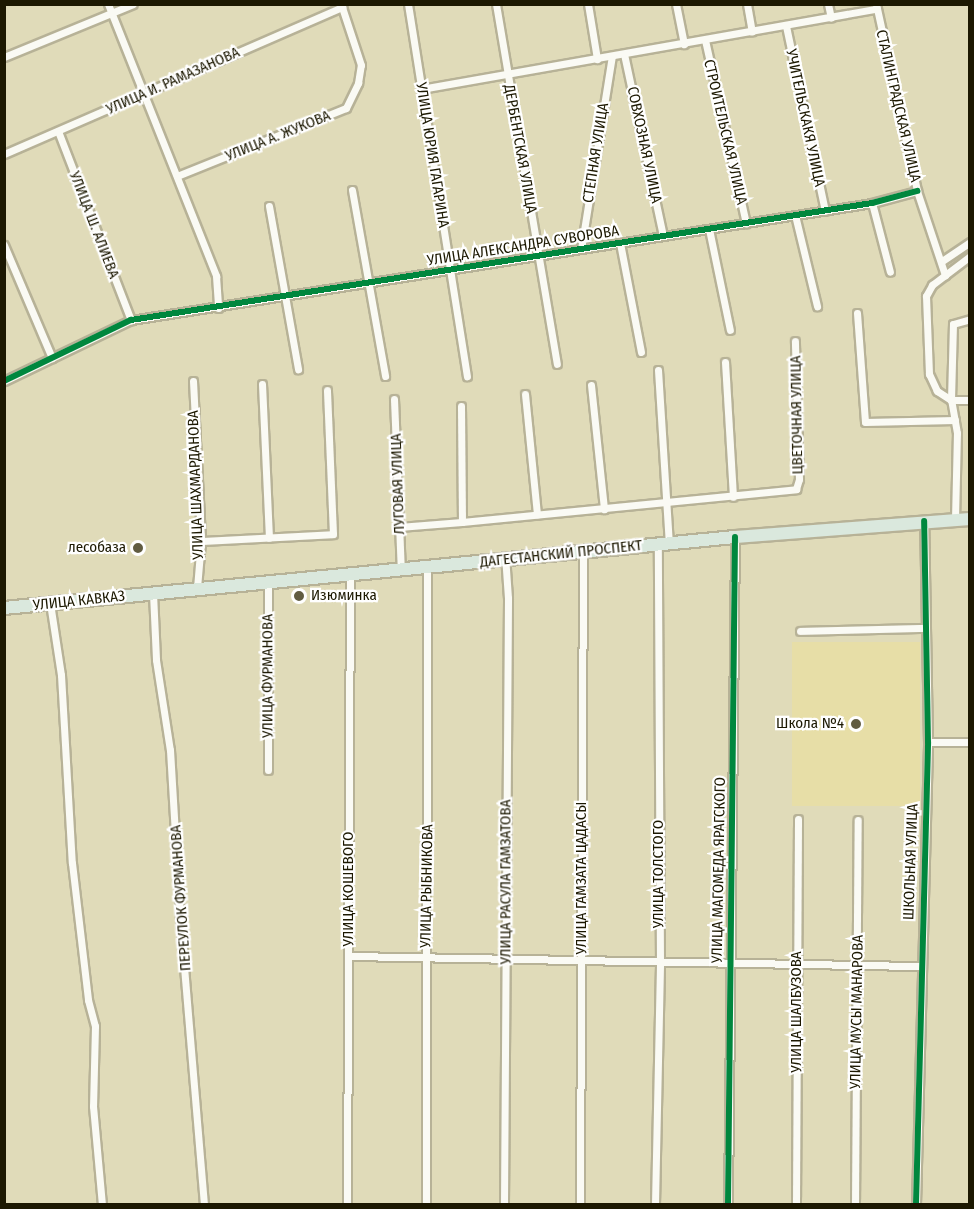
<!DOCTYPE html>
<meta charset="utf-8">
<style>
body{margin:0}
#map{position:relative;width:974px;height:1209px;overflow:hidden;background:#e0dbb9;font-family:"Fira Sans Condensed",sans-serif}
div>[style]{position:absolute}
.built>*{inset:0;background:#e7dea7;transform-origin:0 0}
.roads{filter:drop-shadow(2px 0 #b7b297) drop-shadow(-2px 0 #b7b297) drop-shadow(0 2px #b7b297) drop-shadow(0 -2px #b7b297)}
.minor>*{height:7px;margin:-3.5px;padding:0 3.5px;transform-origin:3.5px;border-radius:3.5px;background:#fafaf4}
.trunk>*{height:12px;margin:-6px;padding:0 6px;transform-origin:6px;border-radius:6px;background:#dae8dd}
.cycleway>*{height:6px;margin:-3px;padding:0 3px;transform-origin:3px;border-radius:3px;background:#00873e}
.dots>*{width:16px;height:16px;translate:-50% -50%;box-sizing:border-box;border:3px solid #fff;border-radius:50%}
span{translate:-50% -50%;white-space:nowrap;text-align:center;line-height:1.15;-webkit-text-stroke:4.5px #fff;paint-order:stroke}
.street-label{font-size:15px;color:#1c1801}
.poi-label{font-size:15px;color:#1c1801}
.right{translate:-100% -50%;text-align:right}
.left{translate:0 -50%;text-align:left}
.frame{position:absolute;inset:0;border:6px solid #1c1801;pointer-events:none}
</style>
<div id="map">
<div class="built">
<i style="left:920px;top:642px;width:164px;height:128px;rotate:90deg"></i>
</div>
<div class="roads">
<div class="minor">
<i style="left:108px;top:4px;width:293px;rotate:68.3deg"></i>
<i style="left:216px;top:276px;width:32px;rotate:86deg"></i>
<i style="left:408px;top:4px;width:377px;rotate:81deg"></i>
<i style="left:496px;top:4px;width:365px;rotate:80.4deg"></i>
<i style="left:588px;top:4px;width:56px;rotate:80.7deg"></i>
<i style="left:676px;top:4px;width:41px;rotate:78.7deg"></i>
<i style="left:747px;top:4px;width:28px;rotate:80deg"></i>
<i style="left:828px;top:4px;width:14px;rotate:78deg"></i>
<i style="left:876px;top:4px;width:191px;rotate:77.6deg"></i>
<i style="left:917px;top:191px;width:89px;rotate:71.6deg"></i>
<i style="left:786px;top:26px;width:189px;rotate:78.1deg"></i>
<i style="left:705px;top:40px;width:188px;rotate:77.4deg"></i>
<i style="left:624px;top:54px;width:186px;rotate:77.9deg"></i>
<i style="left:4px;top:57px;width:139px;rotate:-22.3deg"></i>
<i style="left:421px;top:89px;width:463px;rotate:-10deg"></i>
<i style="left:58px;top:131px;width:203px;rotate:68.9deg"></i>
<i style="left:4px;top:154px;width:369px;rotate:-23.5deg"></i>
<i style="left:177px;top:176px;width:182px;rotate:-21.9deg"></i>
<i style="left:346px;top:108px;width:28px;rotate:-64deg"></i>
<i style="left:358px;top:83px;width:18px;rotate:-81deg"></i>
<i style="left:361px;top:65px;width:64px;rotate:-108.2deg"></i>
<i style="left:352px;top:190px;width:189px;rotate:79.9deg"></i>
<i style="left:872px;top:203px;width:71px;rotate:75.4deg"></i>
<i style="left:269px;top:206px;width:166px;rotate:79.9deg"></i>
<i style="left:795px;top:215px;width:94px;rotate:76.4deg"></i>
<i style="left:709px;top:229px;width:103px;rotate:78.3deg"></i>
<i style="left:620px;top:243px;width:111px;rotate:79.1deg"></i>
<i style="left:4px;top:245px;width:123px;rotate:67deg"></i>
<i style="left:581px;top:249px;width:195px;rotate:-80.9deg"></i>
<i style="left:942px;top:261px;width:34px;rotate:-34deg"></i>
<i style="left:857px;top:313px;width:109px;rotate:85.8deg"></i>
<i style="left:865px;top:422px;width:90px;rotate:-1.3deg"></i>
<i style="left:725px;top:362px;width:135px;rotate:86.6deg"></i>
<i style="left:658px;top:370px;width:173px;rotate:86.4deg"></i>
<i style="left:4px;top:381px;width:141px;rotate:-25.7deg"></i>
<i style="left:131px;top:320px;width:750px;rotate:-8.97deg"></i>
<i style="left:872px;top:203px;width:47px;rotate:-14.9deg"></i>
<i style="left:193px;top:381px;width:160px;rotate:87.1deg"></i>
<i style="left:201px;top:541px;width:47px;rotate:94.9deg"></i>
<i style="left:262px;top:384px;width:154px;rotate:87.4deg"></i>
<i style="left:591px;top:385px;width:125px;rotate:84deg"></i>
<i style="left:525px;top:394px;width:121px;rotate:84.3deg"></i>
<i style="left:394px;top:399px;width:171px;rotate:87.7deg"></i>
<i style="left:951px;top:400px;width:17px;rotate:-147deg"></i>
<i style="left:937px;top:391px;width:19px;rotate:-115deg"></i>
<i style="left:929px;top:374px;width:78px;rotate:-92.2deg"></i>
<i style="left:926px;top:296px;width:13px;rotate:-61deg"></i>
<i style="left:932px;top:285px;width:48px;rotate:-37.3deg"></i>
<i style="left:951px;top:400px;width:19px"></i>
<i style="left:955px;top:520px;width:87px;rotate:-88.7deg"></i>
<i style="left:957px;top:433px;width:34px;rotate:-100deg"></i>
<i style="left:951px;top:400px;width:76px;rotate:-88.5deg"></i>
<i style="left:953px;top:324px;width:18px;rotate:-16deg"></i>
<i style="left:462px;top:522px;width:336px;rotate:-5.6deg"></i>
<i style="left:796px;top:489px;width:10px;rotate:-73deg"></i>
<i style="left:799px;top:479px;width:138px;rotate:-91.7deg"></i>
<i style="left:399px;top:527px;width:63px;rotate:-4.5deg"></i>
<i style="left:462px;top:522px;width:116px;rotate:-90.5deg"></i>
<i style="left:201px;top:541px;width:132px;rotate:-3deg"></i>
<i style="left:333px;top:534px;width:144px;rotate:-92.4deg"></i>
<i style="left:268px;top:581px;width:189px;rotate:90deg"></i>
<i style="left:153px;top:593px;width:67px;rotate:87.4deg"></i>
<i style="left:156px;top:660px;width:91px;rotate:81.2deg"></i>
<i style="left:170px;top:750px;width:169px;rotate:86.6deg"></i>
<i style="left:180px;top:919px;width:286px;rotate:85.2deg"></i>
<i style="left:50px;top:603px;width:73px;rotate:81.3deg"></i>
<i style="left:61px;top:675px;width:188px;rotate:86.7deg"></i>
<i style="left:72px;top:863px;width:138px;rotate:83.3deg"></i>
<i style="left:88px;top:1000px;width:27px;rotate:75deg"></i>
<i style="left:95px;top:1026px;width:80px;rotate:91.4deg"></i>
<i style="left:93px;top:1106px;width:98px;rotate:84.8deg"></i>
<i style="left:800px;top:631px;width:126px;rotate:-1.4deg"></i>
<i style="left:928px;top:742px;width:42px"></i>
<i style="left:349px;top:956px;width:570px;rotate:1.01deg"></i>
<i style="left:347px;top:1204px;width:630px;rotate:-89.73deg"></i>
<i style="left:426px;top:1204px;width:637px;rotate:-89.91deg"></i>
<i style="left:504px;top:1204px;width:606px;rotate:-89.62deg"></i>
<i style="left:508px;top:598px;width:39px;rotate:-94deg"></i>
<i style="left:580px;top:1204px;width:653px;rotate:-89.74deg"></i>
<i style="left:655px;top:1204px;width:242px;rotate:-88.8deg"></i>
<i style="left:660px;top:962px;width:418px;rotate:-90.3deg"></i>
<i style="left:728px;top:1204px;width:667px;rotate:-89.4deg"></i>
<i style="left:796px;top:1204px;width:385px;rotate:-89.7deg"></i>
<i style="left:855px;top:1204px;width:384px;rotate:-89.6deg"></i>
<i style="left:916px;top:1204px;width:462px;rotate:-88.5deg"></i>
<i style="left:928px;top:742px;width:221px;rotate:-91deg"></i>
</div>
<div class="trunk">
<i style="left:4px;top:608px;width:734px;rotate:-5.55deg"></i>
<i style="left:735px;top:537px;width:236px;rotate:-4.4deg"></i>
</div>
</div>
<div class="cycleway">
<i style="left:4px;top:381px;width:141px;rotate:-25.7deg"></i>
<i style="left:131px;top:320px;width:750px;rotate:-8.97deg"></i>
<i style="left:872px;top:203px;width:47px;rotate:-14.9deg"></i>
<i style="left:728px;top:1204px;width:667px;rotate:-89.4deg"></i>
<i style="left:916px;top:1204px;width:462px;rotate:-88.5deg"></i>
<i style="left:928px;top:742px;width:221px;rotate:-91deg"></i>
</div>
<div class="dots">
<i style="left:138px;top:548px;background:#615c41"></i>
<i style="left:299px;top:596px;background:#615c41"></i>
<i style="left:856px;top:724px;background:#615c41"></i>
</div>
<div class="street-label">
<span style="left:173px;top:81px;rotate:-24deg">УЛИЦА И. РАМАЗАНОВА</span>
<span style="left:898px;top:106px;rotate:77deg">СТАЛИНГРАДСКАЯ УЛИЦА</span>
<span style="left:805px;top:118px;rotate:78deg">УЧИТЕЛЬСКАКЯ УЛИЦА</span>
<span style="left:725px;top:132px;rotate:77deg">СТРОИТЕЛЬСКАЯ УЛИЦА</span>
<span style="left:278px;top:136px;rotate:-22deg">УЛИЦА А. ЖУКОВА</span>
<span style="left:644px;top:145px;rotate:78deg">СОВХОЗНАЯ УЛИЦА</span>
<span style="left:520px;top:149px;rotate:80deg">ДЕРБЕНТСКАЯ УЛИЦА</span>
<span style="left:596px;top:153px;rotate:-81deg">СТЕПНАЯ УЛИЦА</span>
<span style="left:432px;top:155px;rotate:81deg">УЛИЦА ЮРИЯ ГАГАРИНА</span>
<span style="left:94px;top:225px;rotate:69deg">УЛИЦА Ш. АЛИЕВА</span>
<span style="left:523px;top:246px;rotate:-9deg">УЛИЦА АЛЕКСАНДРА СУВОРОВА</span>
<span style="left:797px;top:415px;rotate:-91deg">ЦВЕТОЧНАЯ УЛИЦА</span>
<span style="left:398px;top:484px;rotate:-92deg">ЛУГОВАЯ УЛИЦА</span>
<span style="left:196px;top:485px;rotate:-92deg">УЛИЦА ШАХМАРДАНОВА</span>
<span style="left:561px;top:554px;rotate:-6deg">ДАГЕСТАНСКИЙ ПРОСПЕКТ</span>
<span style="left:79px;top:601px;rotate:-6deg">УЛИЦА КАВКАЗ</span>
<span style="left:268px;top:676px;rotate:-90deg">УЛИЦА ФУРМАНОВА</span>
<span style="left:911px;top:862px;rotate:-88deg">ШКОЛЬНАЯ УЛИЦА</span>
<span style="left:719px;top:870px;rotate:-89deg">УЛИЦА МАГОМЕДА ЯРАГСКОГО</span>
<span style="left:659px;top:874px;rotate:-90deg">УЛИЦА ТОЛСТОГО</span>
<span style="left:582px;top:878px;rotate:-90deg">УЛИЦА ГАМЗАТА ЦАДАСЫ</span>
<span style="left:506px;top:882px;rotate:-90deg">УЛИЦА РАСУЛА ГАМЗАТОВА</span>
<span style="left:427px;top:886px;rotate:-89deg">УЛИЦА РЫБНИКОВА</span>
<span style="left:349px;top:889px;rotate:-90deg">УЛИЦА КОШЕВОГО</span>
<span style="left:181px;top:898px;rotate:-94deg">ПЕРЕУЛОК ФУРМАНОВА</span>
<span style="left:797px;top:1012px;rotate:-90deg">УЛИЦА ШАЛБУЗОВА</span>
<span style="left:857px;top:1012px;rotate:-89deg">УЛИЦА МУСЫ МАНАРОВА</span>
</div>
<div class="poi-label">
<span class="right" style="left:126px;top:548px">лесобаза</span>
<span class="left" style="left:311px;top:596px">Изюминка</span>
<span class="right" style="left:844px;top:724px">Школа №4</span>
</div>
<div class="frame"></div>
</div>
